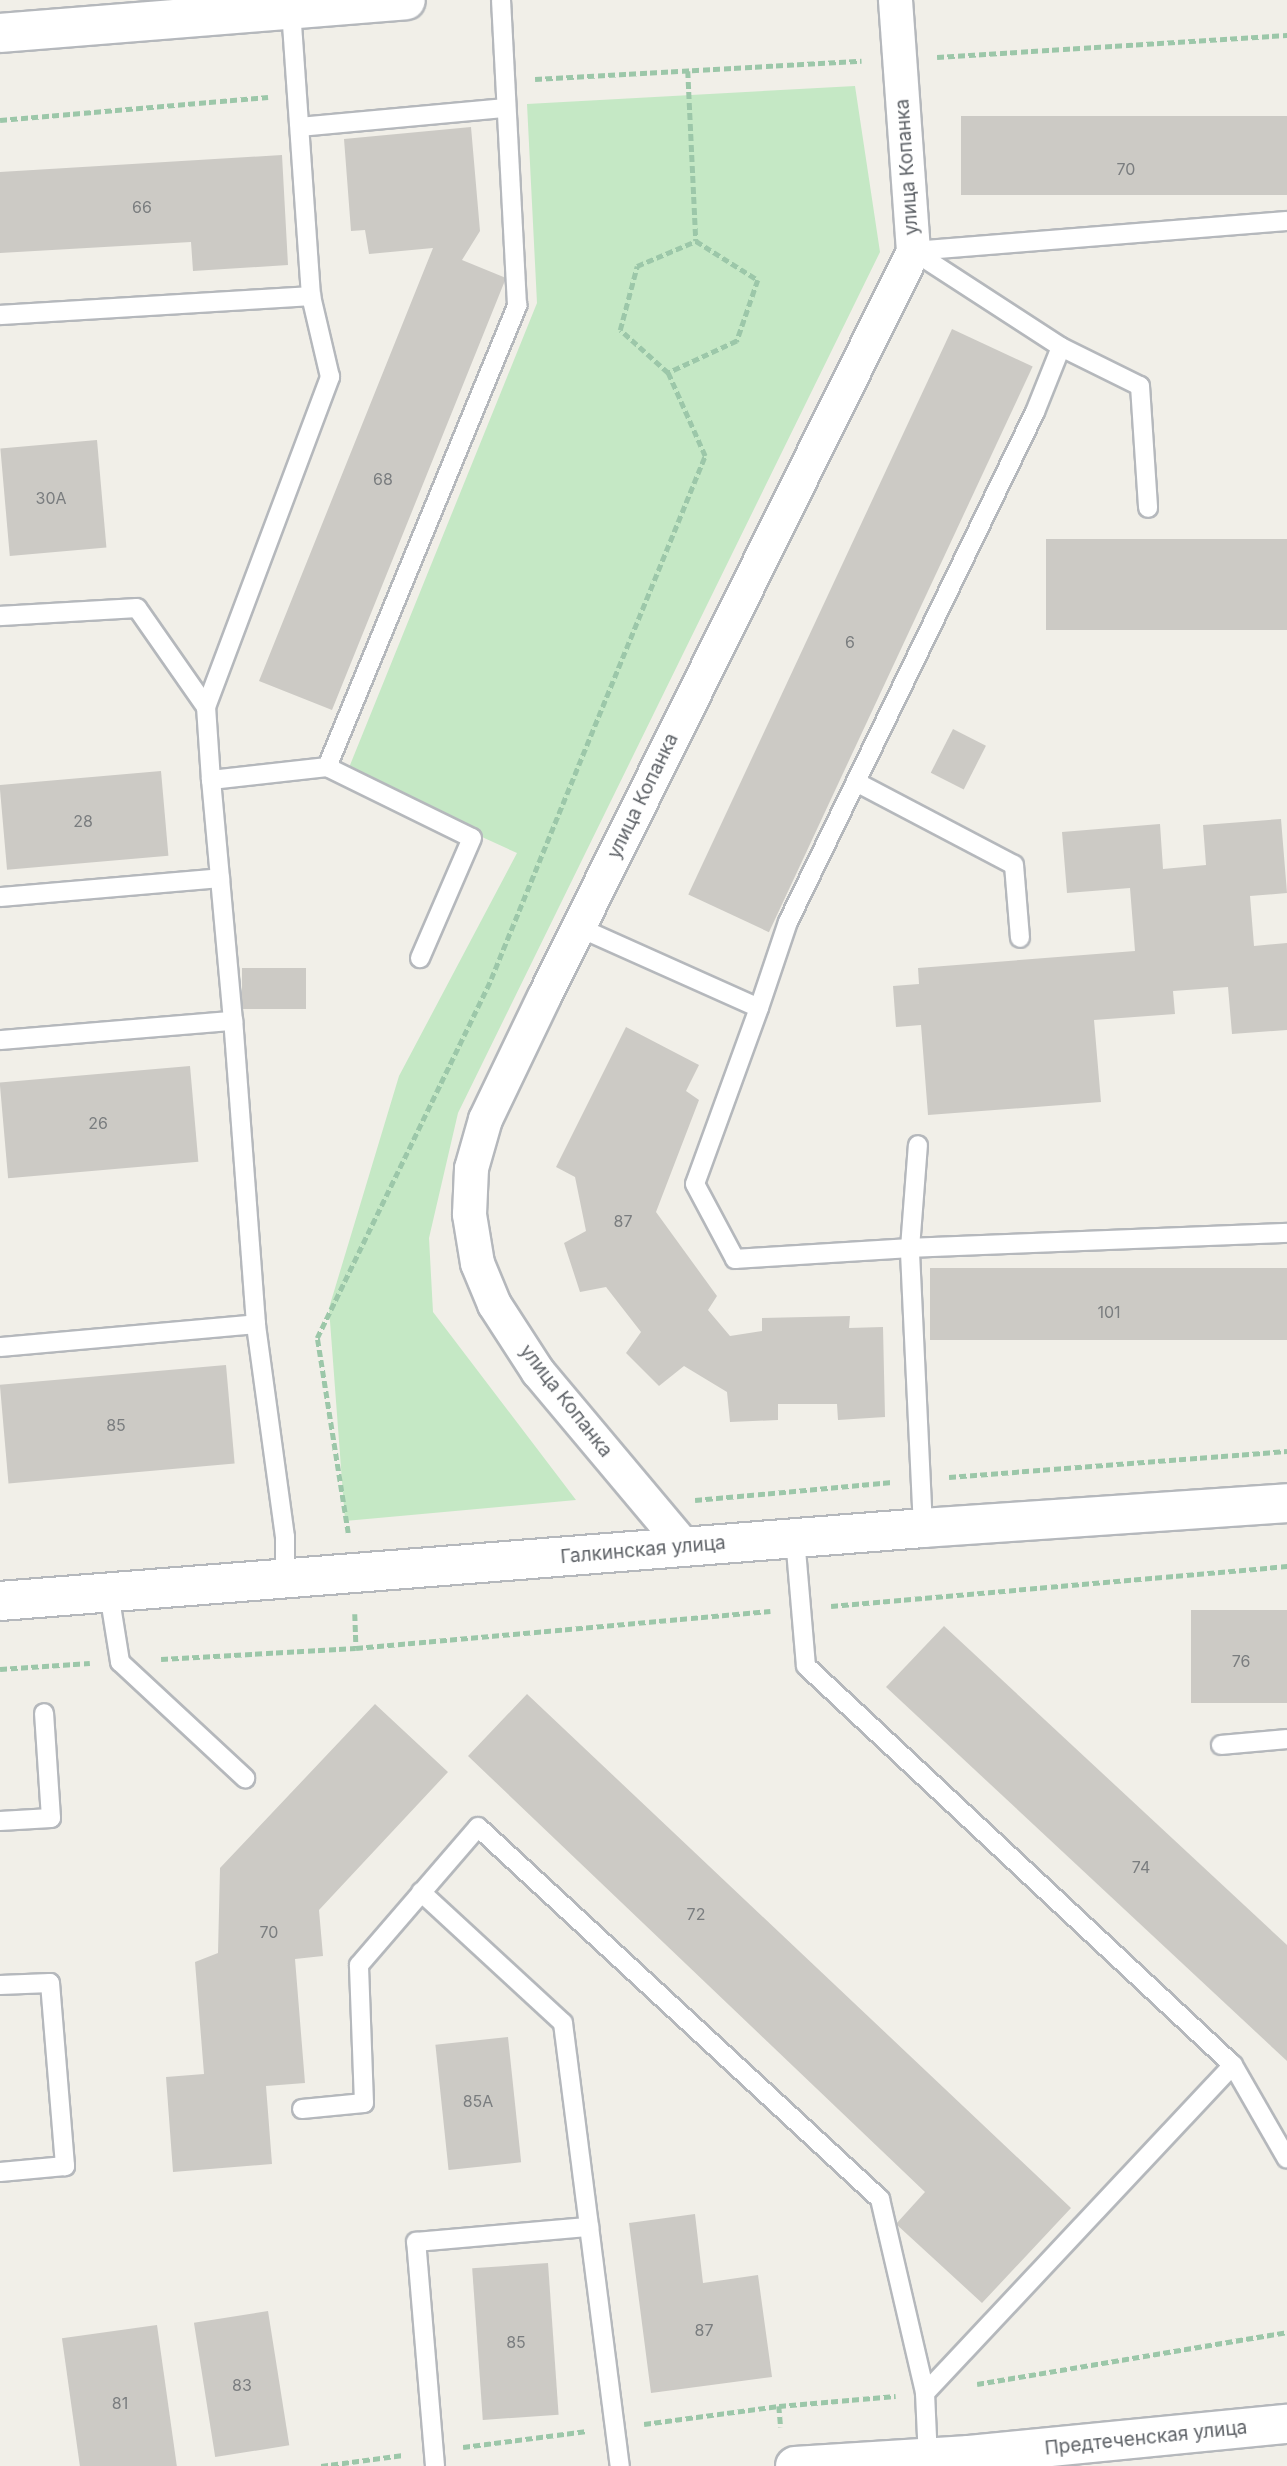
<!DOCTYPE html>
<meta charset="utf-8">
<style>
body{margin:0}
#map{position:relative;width:1287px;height:2466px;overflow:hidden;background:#f1efe8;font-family:Inter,sans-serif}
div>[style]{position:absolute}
.green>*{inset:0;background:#c5e8c5}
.building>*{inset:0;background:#cccac5;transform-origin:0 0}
.path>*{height:4.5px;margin-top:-2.25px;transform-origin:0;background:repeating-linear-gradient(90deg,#9cc7a9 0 7px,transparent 0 10.5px)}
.roads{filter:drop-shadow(2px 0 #b5b8bc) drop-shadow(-2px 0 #b5b8bc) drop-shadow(0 2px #b5b8bc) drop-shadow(0 -2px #b5b8bc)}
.service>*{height:18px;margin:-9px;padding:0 9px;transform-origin:9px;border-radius:9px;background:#fff}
.minor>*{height:33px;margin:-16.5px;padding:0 16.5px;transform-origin:16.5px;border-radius:16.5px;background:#fff}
.tertiary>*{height:38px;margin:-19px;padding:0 19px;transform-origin:19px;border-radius:19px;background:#fff}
span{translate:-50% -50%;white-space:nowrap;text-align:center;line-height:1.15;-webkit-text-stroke:6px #fff;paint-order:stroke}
.number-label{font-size:16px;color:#7a7d7f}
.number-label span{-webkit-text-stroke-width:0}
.street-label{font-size:19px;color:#5f6368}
</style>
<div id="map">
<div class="green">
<i style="clip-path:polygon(855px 86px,880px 252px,458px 1113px,429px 1238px,433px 1312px,576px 1500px,345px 1521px,329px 1308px,399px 1076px,517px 853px,346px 775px,537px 303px,527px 104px)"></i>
</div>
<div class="building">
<i style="left:1287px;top:116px;width:79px;height:326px;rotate:90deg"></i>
<i style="clip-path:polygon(471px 127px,480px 231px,462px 260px,506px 278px,332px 710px,259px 681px,433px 248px,369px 254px,365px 230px,351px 231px,344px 139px)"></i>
<i style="clip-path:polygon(282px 155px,288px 265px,193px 271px,191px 242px,0 253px,0 172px)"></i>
<i style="left:952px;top:329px;width:89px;height:624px;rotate:25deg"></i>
<i style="left:97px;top:440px;width:108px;height:97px;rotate:85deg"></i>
<i style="left:1287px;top:539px;width:91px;height:241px;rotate:90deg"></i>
<i style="left:953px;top:729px;width:37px;height:49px;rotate:27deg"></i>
<i style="left:161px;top:771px;width:85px;height:162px;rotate:85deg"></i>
<i style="clip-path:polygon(1281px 819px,1287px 893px,1250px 896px,1254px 946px,1287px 943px,1287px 1030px,1232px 1034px,1228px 987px,1173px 991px,1175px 1014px,1094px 1020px,1101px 1102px,928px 1115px,921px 1025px,896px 1027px,893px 986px,919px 984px,918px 968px,1135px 951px,1130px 888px,1067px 893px,1062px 832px,1160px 824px,1163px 869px,1206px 865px,1203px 825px)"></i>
<i style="left:242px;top:968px;width:64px;height:41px"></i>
<i style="clip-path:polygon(626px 1027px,699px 1065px,686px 1091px,699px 1100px,656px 1212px,717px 1296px,708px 1310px,730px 1336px,762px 1331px,762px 1318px,850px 1316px,849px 1328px,883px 1327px,885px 1417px,838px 1420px,837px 1404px,778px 1404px,778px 1420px,730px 1422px,727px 1392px,684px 1366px,659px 1386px,626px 1353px,641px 1332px,606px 1287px,580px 1292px,564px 1243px,586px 1231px,575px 1177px,556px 1167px)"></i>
<i style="left:190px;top:1066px;width:96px;height:191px;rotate:85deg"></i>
<i style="left:1287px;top:1268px;width:72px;height:357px;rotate:90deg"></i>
<i style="left:226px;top:1365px;width:99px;height:227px;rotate:85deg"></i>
<i style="left:1287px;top:1610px;width:93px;height:96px;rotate:90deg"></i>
<i style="clip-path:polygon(944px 1626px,1287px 1945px,1287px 2061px,886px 1687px)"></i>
<i style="clip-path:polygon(527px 1694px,1071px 2208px,982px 2303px,896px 2224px,925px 2192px,468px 1756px)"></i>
<i style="clip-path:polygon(375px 1704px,448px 1772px,319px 1910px,323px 1956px,295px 1959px,305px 2083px,266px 2086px,272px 2164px,173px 2172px,166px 2077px,204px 2074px,195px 1962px,218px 1953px,220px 1868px)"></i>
<i style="left:508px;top:2037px;width:126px;height:73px;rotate:84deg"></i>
<i style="clip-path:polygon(695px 2214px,703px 2283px,758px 2275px,772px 2377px,651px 2393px,629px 2223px)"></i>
<i style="left:548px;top:2263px;width:152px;height:76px;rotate:86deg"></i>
<i style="left:268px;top:2311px;width:136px;height:75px;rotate:81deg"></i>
<i style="left:157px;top:2325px;width:143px;height:96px;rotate:82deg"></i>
</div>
<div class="path">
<i style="left:937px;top:57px;width:351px;rotate:-3.6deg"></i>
<i style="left:688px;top:71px;width:170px;rotate:87.3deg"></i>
<i style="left:535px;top:79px;width:327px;rotate:-3.2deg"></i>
<i style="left:0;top:120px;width:269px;rotate:-4.9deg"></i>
<i style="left:696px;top:241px;width:73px;rotate:32.2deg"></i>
<i style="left:758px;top:280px;width:65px;rotate:109deg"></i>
<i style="left:737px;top:341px;width:76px;rotate:155.1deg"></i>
<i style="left:668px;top:373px;width:64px;rotate:-138.1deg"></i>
<i style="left:620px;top:330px;width:66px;rotate:-75.1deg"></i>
<i style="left:637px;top:266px;width:64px;rotate:-23deg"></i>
<i style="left:949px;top:1477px;width:339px;rotate:-4.4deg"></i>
<i style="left:695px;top:1500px;width:198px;rotate:-5.2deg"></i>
<i style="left:348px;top:1533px;width:197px;rotate:-99deg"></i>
<i style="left:317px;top:1338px;width:399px;rotate:-64.1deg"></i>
<i style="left:491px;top:979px;width:565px;rotate:-67.75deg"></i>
<i style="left:705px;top:456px;width:91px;rotate:-114deg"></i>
<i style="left:831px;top:1606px;width:458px;rotate:-5deg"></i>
<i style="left:355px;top:1614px;width:34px;rotate:88deg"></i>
<i style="left:161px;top:1659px;width:195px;rotate:-3.2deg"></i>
<i style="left:356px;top:1648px;width:416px;rotate:-5.1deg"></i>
<i style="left:0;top:1669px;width:90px;rotate:-3.8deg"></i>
<i style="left:977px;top:2384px;width:314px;rotate:-9.5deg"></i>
<i style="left:779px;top:2406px;width:21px;rotate:85deg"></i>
<i style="left:644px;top:2424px;width:136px;rotate:-7.6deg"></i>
<i style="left:779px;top:2406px;width:117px;rotate:-4.9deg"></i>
<i style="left:463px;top:2447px;width:125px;rotate:-7.4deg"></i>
<i style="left:321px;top:2466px;width:83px;rotate:-7.6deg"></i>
</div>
<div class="roads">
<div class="service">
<i style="left:300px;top:127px;width:206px;rotate:-5.3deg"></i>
<i style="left:913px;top:251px;width:375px;rotate:-4.6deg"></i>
<i style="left:0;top:315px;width:312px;rotate:-3.5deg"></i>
<i style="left:1061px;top:347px;width:88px;rotate:26.3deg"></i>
<i style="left:1140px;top:386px;width:122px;rotate:86.2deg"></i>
<i style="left:0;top:616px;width:137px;rotate:-3.3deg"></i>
<i style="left:137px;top:608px;width:121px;rotate:55.1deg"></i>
<i style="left:327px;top:767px;width:161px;rotate:26.1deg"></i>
<i style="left:472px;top:838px;width:131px;rotate:113.4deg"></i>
<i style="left:211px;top:780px;width:73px;rotate:-93.9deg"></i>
<i style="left:206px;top:707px;width:353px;rotate:-69.4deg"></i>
<i style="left:330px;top:377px;width:83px;rotate:-103.2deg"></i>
<i style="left:311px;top:296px;width:288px;rotate:-94deg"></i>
<i style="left:856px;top:782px;width:178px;rotate:27.7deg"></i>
<i style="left:1014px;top:865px;width:73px;rotate:85.3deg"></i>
<i style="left:0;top:897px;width:221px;rotate:-4.9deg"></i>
<i style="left:578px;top:927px;width:198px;rotate:24.1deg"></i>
<i style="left:759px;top:1008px;width:91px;rotate:-71.4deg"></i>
<i style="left:788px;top:922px;width:567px;rotate:-64.16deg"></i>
<i style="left:1035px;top:412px;width:70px;rotate:-68.2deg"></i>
<i style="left:1061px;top:347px;width:176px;rotate:-147deg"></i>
<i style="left:759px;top:1008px;width:187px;rotate:110deg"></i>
<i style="left:695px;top:1184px;width:85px;rotate:61.9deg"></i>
<i style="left:735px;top:1259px;width:175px;rotate:-3.6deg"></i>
<i style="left:910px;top:1248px;width:103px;rotate:-85.6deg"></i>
<i style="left:0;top:1040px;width:234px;rotate:-4.7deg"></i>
<i style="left:0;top:1347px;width:257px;rotate:-5.1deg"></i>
<i style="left:923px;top:1528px;width:280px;rotate:-92.7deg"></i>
<i style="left:910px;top:1248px;width:377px;rotate:-2.3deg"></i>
<i style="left:795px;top:1538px;width:128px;rotate:85.1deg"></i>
<i style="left:806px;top:1666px;width:584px;rotate:43.06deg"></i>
<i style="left:1233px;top:2065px;width:108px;rotate:60.1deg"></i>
<i style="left:285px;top:1579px;width:42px;rotate:-90deg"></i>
<i style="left:285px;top:1537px;width:215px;rotate:-97.8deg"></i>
<i style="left:256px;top:1324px;width:304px;rotate:-94.3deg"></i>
<i style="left:233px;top:1021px;width:242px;rotate:-95.2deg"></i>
<i style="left:211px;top:780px;width:117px;rotate:-6.4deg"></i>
<i style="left:327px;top:767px;width:500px;rotate:-67.6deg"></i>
<i style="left:517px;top:305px;width:305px;rotate:-93deg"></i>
<i style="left:109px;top:1593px;width:70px;rotate:80.9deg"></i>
<i style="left:120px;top:1662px;width:171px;rotate:42.9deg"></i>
<i style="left:1221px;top:1745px;width:66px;rotate:-5.2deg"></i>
<i style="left:0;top:1821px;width:51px;rotate:-3.4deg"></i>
<i style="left:51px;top:1818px;width:105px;rotate:-93.8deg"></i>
<i style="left:421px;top:1892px;width:193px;rotate:42.7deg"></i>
<i style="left:563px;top:2023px;width:447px;rotate:82.7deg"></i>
<i style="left:0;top:1985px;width:50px;rotate:-2.3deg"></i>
<i style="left:50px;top:1983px;width:184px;rotate:85.3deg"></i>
<i style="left:65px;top:2166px;width:65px;rotate:174.7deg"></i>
<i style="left:302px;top:2109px;width:62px;rotate:-5.5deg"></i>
<i style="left:364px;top:2103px;width:138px;rotate:-92.1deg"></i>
<i style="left:359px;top:1965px;width:182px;rotate:-49.2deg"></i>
<i style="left:478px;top:1827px;width:548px;rotate:42.78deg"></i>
<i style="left:880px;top:2199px;width:199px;rotate:76.9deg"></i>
<i style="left:925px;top:2393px;width:65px;rotate:87.4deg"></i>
<i style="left:925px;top:2393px;width:450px;rotate:-46.8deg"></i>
<i style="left:435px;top:2466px;width:225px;rotate:-94.8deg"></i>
<i style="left:416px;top:2242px;width:174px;rotate:-5deg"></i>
</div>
<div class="minor">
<i style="left:685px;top:1547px;width:229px;rotate:-130deg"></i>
<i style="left:538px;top:1372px;width:81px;rotate:-122.9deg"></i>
<i style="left:494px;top:1304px;width:44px;rotate:-112.5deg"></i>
<i style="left:477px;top:1263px;width:50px;rotate:-99.3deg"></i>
<i style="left:469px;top:1214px;width:46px;rotate:-87.5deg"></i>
<i style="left:471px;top:1168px;width:51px;rotate:-74.1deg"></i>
<i style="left:485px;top:1119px;width:136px;rotate:-64.4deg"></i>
<i style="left:544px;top:996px;width:831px;rotate:-63.65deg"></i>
<i style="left:913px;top:251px;width:252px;rotate:-94.1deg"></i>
</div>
<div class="tertiary">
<i style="left:0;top:33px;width:407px;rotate:-4.6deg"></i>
<i style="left:0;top:1601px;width:926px;rotate:-4.52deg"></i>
<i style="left:923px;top:1528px;width:365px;rotate:-3.9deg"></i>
<i style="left:795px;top:2466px;width:174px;rotate:-3.6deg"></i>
<i style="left:969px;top:2455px;width:320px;rotate:-5.6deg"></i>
</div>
</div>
<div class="number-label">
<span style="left:1126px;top:169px">70</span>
<span style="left:142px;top:207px">66</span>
<span style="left:383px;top:479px">68</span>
<span style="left:51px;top:498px">30А</span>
<span style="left:850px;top:642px">6</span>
<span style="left:83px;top:821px">28</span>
<span style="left:98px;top:1123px">26</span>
<span style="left:623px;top:1221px">87</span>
<span style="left:1109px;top:1312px">101</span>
<span style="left:116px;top:1425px">85</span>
<span style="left:1241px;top:1661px">76</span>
<span style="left:1141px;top:1867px">74</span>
<span style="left:696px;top:1914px">72</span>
<span style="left:269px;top:1932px">70</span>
<span style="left:478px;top:2101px">85А</span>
<span style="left:704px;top:2330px">87</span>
<span style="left:516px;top:2342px">85</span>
<span style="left:242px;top:2385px">83</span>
<span style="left:120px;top:2403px">81</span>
</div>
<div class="street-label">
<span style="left:907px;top:167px;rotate:-94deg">улица Копанка</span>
<span style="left:643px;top:796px;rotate:-64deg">улица Копанка</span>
<span style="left:566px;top:1401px;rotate:52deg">улица Копанка</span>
<span style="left:643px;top:1550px;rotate:-5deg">Галкинская улица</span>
<span style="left:1146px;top:2438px;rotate:-6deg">Предтеченская улица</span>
</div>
</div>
